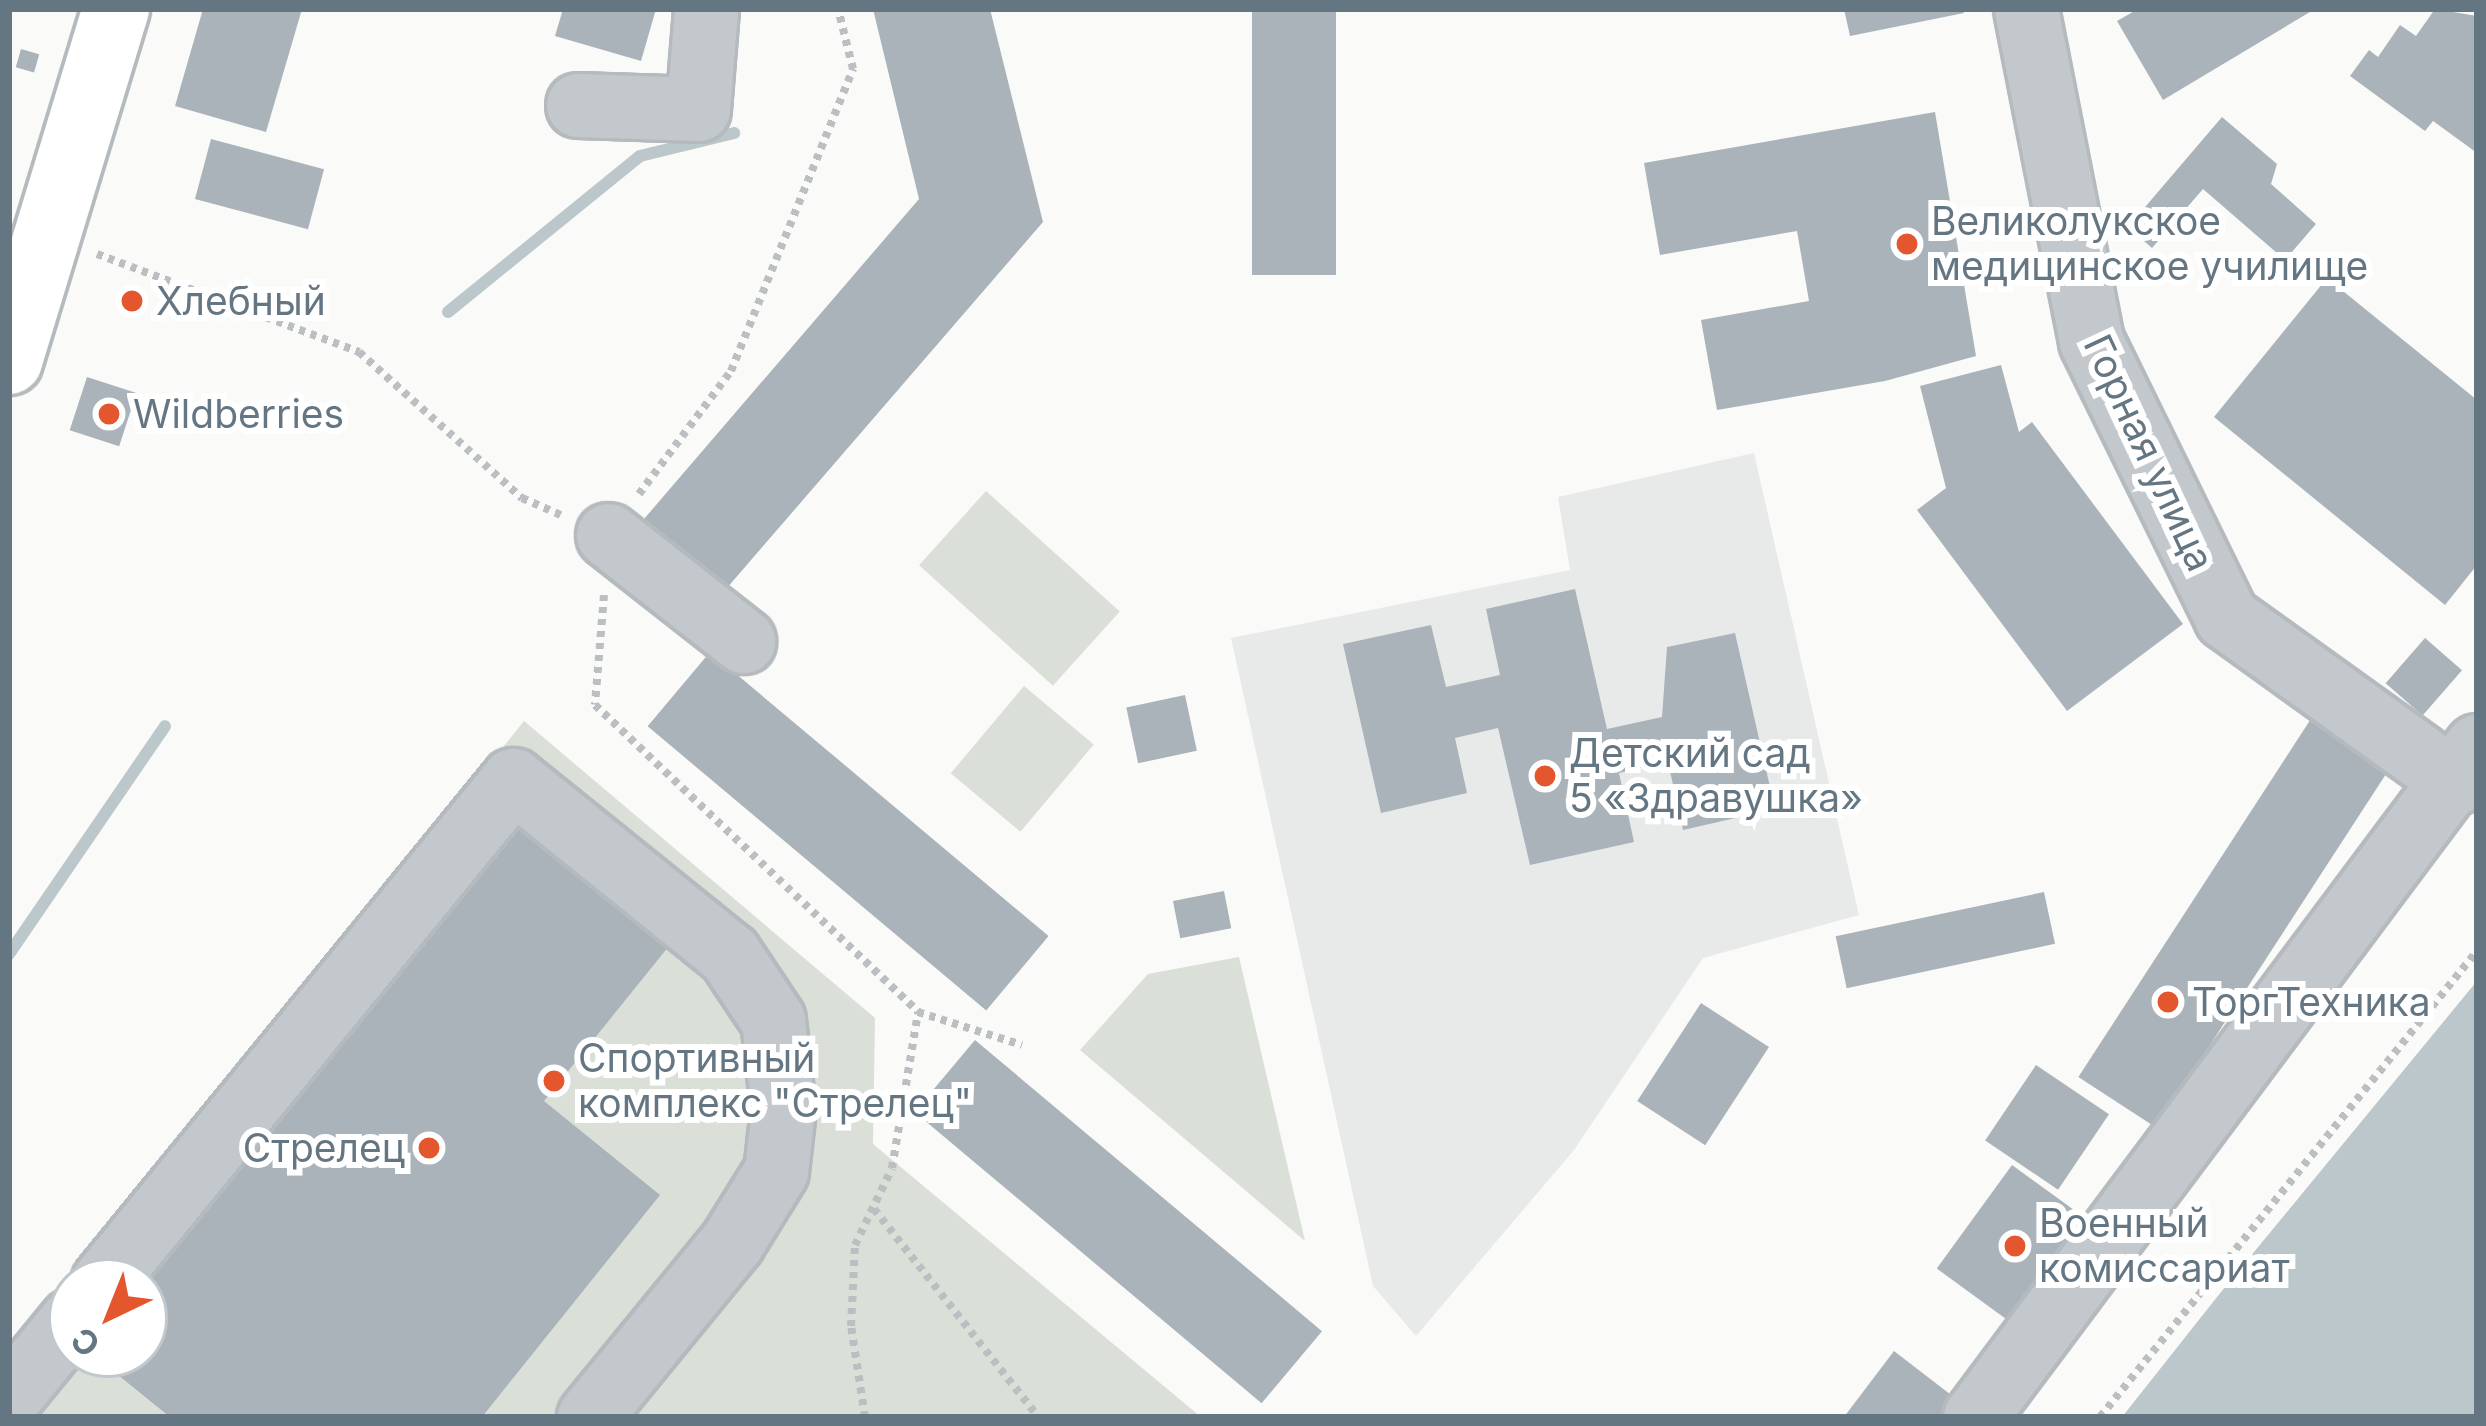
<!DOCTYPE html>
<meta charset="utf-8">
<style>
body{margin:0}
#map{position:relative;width:2486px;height:1426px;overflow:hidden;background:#fafaf8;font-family:Inter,sans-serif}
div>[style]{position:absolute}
.built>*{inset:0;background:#e8e9e9}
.green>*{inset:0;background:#dadfd7;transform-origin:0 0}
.water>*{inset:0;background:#bbc7cb}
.stream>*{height:12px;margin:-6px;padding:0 6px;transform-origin:6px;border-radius:6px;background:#bbc7cb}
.building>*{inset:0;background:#aab3b9;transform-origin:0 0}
.path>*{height:8px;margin-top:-4px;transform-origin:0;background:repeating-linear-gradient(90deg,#bbbfc2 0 6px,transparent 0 12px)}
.roads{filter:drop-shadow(3px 0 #b5babe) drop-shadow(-3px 0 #b5babe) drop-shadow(0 3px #b5babe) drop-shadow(0 -3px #b5babe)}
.minor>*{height:63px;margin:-31.5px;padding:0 31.5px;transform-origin:31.5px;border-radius:31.5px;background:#c3c8cc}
.major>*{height:66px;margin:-33px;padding:0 33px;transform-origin:33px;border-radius:33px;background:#fff}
.dots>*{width:33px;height:33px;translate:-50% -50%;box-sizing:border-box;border:6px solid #fff;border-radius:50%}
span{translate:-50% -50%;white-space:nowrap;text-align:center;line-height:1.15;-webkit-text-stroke:12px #fff;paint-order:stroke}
.poi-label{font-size:39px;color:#657683}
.left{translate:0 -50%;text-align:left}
.right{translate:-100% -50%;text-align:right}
.street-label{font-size:39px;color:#657683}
.frame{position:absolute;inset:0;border:12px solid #657683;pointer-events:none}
.north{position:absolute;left:48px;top:1258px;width:120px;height:120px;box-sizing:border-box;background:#fff;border:3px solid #c1c8cd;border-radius:50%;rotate:223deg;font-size:33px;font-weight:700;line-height:48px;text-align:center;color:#657683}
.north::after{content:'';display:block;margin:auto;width:42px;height:54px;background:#e4572e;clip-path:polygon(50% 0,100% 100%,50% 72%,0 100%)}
</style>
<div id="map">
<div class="built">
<i style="clip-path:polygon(1754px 453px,1859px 915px,1703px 958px,1574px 1150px,1416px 1336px,1373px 1286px,1231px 638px,1570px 570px,1558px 497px)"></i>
</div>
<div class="green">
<i style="left:986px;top:491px;width:180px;height:100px;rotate:42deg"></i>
<i style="left:1024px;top:686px;width:91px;height:114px;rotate:40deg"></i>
<i style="clip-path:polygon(524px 721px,875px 1018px,873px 1144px,1201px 1417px,9px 1417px,9px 1363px,72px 1284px,72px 1354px,144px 1354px,144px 1282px,74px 1282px)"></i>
<i style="clip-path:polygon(1239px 957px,1305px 1241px,1080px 1050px,1148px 974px)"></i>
</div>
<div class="water">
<i style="clip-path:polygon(2477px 981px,2477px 1417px,2122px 1417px,2217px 1297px)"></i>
</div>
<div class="stream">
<i style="left:448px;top:312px;width:247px;rotate:-39.1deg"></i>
<i style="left:640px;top:156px;width:97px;rotate:-13.7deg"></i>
<i style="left:9px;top:954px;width:276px;rotate:-55.6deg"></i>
</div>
<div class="building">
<i style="clip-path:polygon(203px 9px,302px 9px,266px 132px,175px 106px)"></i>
<i style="clip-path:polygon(563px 9px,656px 9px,641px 61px,555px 36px)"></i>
<i style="clip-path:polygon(873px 9px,990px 9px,1043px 222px,720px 596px,638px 526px,919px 199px)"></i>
<i style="left:1252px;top:9px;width:84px;height:266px"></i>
<i style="clip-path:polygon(1844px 9px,1963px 9px,1964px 13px,1850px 36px)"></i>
<i style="clip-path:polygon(2138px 9px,2315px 9px,2163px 100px,2117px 21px)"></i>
<i style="clip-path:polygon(2435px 9px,2477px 16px,2477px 153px,2433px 121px,2425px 131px,2350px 76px,2369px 50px,2378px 57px,2400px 25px,2416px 36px)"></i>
<i style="left:21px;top:49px;width:19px;height:19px;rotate:16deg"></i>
<i style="clip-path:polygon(1935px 112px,1976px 356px,1885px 381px,1717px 410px,1701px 320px,1809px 301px,1797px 231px,1660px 255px,1644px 163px)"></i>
<i style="clip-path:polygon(2222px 117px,2277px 164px,2271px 184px,2316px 224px,2285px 260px,2203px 189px,2152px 248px,2128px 227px)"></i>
<i style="left:211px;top:139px;width:117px;height:62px;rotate:15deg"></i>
<i style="clip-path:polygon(2327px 278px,2477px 400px,2477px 565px,2445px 605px,2214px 417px)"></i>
<i style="left:123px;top:290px;width:19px;height:17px;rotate:18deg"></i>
<i style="clip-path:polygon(2001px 365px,2019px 432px,2032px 422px,2183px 624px,2067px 711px,1917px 510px,1946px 488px,1920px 386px)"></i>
<i style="left:87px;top:377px;width:52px;height:56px;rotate:18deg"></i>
<i style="clip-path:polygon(1575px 589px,1607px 729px,1662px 717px,1667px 647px,1735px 633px,1775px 809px,1683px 830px,1668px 762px,1619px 773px,1634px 842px,1530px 865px,1498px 728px,1455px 738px,1467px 793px,1381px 813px,1343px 644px,1431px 625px,1446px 687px,1500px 675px,1486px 609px)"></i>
<i style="left:2425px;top:638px;width:49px;height:60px;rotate:41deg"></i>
<i style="left:710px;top:652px;width:442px;height:97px;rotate:40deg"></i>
<i style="left:1185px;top:695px;width:57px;height:60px;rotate:78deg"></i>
<i style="left:2318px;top:708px;width:93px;height:440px;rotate:33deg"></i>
<i style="clip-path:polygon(520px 818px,673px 941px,544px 1101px,660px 1195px,482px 1417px,170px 1417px,92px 1354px,144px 1354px,144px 1287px)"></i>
<i style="left:1224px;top:891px;width:38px;height:52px;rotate:79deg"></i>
<i style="left:2044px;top:892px;width:53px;height:213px;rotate:78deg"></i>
<i style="left:1701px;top:1003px;width:81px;height:117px;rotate:33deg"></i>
<i style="left:975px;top:1040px;width:453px;height:94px;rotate:40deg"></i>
<i style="left:2036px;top:1065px;width:88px;height:91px;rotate:34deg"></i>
<i style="left:2012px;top:1165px;width:92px;height:128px;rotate:36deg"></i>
<i style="clip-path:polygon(1894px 1351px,1955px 1398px,1940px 1417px,1844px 1417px)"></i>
</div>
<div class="path">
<i style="left:97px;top:254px;width:280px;rotate:20.5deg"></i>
<i style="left:359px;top:352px;width:219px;rotate:41.9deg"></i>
<i style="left:522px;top:498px;width:45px;rotate:23.7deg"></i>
<i style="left:639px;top:494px;width:154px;rotate:-53.2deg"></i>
<i style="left:731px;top:371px;width:326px;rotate:-68deg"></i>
<i style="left:853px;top:69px;width:62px;rotate:-104deg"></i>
<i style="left:604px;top:595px;width:110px;rotate:94.7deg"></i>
<i style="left:595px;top:705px;width:446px;rotate:43.5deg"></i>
<i style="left:874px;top:1209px;width:265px;rotate:51.7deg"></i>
<i style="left:865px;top:1417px;width:92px;rotate:-98.7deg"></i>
<i style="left:851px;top:1326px;width:81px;rotate:-87.2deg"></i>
<i style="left:855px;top:1245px;width:85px;rotate:-64.3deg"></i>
<i style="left:892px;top:1168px;width:158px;rotate:-80.5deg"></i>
<i style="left:918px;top:1012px;width:109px;rotate:17.6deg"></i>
<i style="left:2100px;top:1417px;width:599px;rotate:-51.03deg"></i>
</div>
<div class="roads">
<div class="minor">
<i style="left:2026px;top:9px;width:338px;rotate:78.9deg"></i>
<i style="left:2091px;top:341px;width:307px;rotate:63.9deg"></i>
<i style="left:2226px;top:617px;width:283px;rotate:35.7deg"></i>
<i style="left:578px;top:105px;width:120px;rotate:1.9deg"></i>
<i style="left:698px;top:109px;width:100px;rotate:-85.4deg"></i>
<i style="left:608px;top:535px;width:172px;rotate:38.1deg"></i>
<i style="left:103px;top:1282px;width:648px;rotate:-50.76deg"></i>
<i style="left:513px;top:780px;width:277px;rotate:38.9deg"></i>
<i style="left:729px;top:954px;width:79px;rotate:56.3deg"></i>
<i style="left:773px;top:1020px;width:90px;rotate:83.6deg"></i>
<i style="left:783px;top:1109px;width:62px;rotate:96.4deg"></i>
<i style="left:776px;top:1171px;width:84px;rotate:121.8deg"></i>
<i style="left:732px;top:1242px;width:226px;rotate:129.3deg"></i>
<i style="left:9px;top:1397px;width:99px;rotate:-50.7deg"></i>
<i style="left:1975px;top:1417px;width:838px;rotate:-53.2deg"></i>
</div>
<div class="major">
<i style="left:9px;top:361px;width:368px;rotate:-73.1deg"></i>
</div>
</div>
<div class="dots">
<i style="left:1907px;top:244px;background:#e4572e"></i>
<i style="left:132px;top:301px;background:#e4572e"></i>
<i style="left:109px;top:414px;background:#e4572e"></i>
<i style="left:1545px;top:776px;background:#e4572e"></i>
<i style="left:2168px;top:1002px;background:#e4572e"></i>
<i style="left:554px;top:1081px;background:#e4572e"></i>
<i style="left:429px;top:1148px;background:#e4572e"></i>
<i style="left:2015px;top:1246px;background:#e4572e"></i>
</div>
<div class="poi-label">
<span class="left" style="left:1931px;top:244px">Великолукское<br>медицинское училище</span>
<span class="left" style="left:156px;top:301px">Хлебный</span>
<span class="left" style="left:133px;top:414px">Wildberries</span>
<span class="left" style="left:1569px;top:776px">Детский сад<br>5 «Здравушка»</span>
<span class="left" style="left:2192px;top:1002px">ТоргТехника</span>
<span class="left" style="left:578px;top:1081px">Спортивный<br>комплекс "Стрелец"</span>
<span class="right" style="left:405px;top:1148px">Стрелец</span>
<span class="left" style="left:2039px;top:1246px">Военный<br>комиссариат</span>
</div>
<div class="street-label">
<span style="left:2149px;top:453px;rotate:65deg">Горная улица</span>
</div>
<div class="frame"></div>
<div class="north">С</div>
</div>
